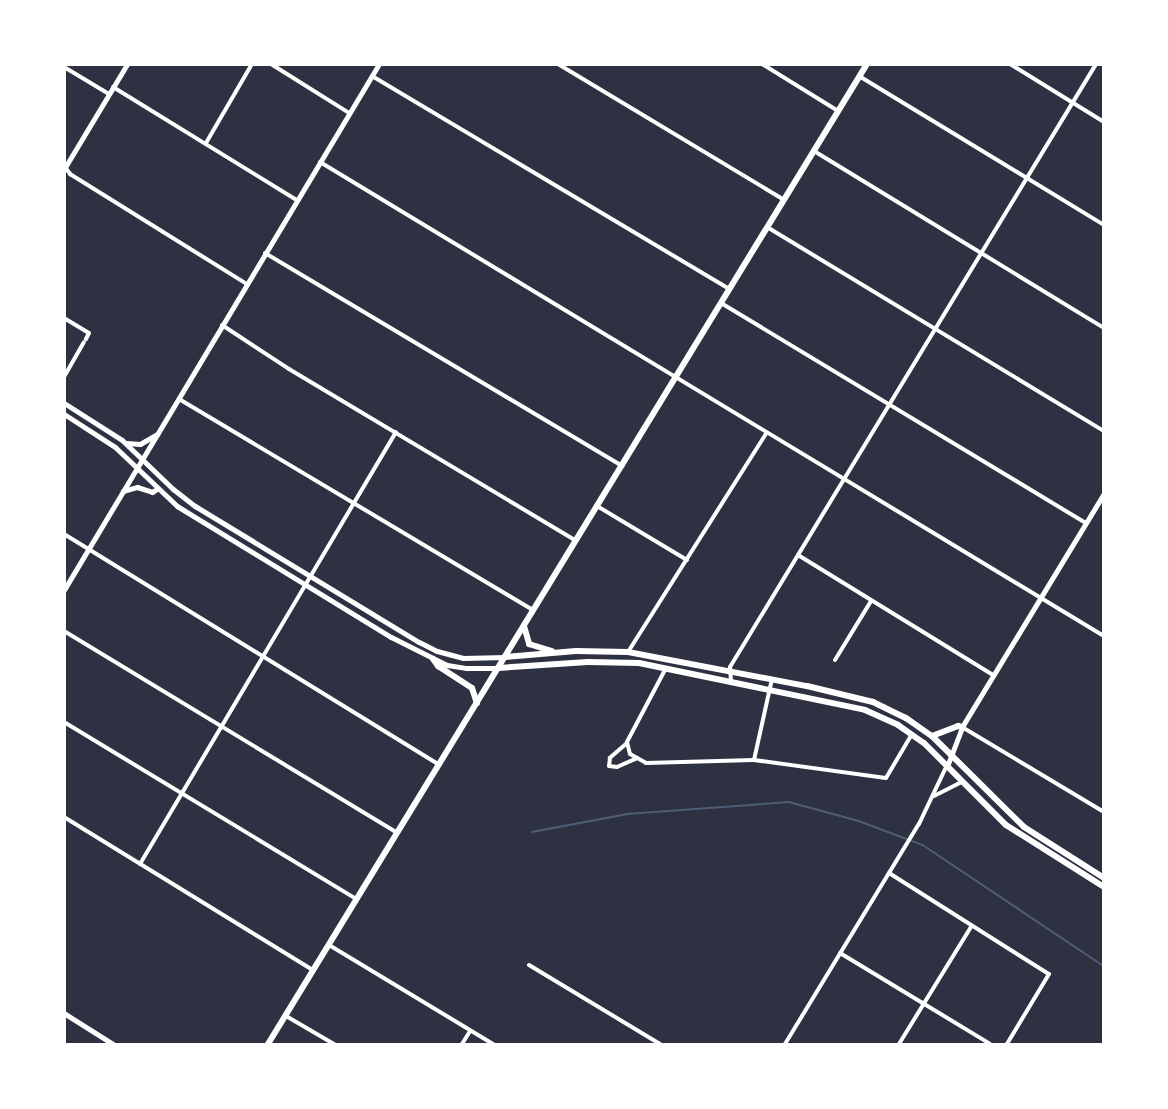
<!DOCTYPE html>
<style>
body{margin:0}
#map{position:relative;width:1168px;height:1109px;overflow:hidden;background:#2d3142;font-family:"Noto Sans",sans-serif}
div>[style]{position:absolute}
.stream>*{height:1.5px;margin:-0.75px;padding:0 0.75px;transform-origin:0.75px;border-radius:0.75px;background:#4f5d75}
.minor>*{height:4px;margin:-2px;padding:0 2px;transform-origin:2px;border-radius:2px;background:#fff}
.tertiary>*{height:4.5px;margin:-2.25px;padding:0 2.25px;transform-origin:2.25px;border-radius:2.25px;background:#fff}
.secondary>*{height:5px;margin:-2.5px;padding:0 2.5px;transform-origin:2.5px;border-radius:2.5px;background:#fff}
.primary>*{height:6px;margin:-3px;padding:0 3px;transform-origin:3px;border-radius:3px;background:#fff}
span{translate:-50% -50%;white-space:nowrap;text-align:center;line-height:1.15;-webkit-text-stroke:5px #fff;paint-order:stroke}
.frame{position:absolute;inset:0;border:66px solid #fff;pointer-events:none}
</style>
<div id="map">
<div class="stream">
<i style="left:532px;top:832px;width:97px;rotate:-10.7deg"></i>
<i style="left:627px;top:814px;width:162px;rotate:-4.2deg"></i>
<i style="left:789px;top:802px;width:73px;rotate:15.2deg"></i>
<i style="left:859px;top:821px;width:68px;rotate:20.6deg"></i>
<i style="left:923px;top:845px;width:218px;rotate:33.8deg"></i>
</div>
<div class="minor">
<i style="left:271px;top:64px;width:92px;rotate:32.1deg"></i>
<i style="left:558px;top:64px;width:264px;rotate:31deg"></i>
<i style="left:762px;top:64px;width:89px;rotate:31.7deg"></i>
<i style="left:1010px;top:64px;width:110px;rotate:31.7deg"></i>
<i style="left:64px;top:67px;width:52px;rotate:31deg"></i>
<i style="left:372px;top:76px;width:417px;rotate:30.8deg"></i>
<i style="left:859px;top:76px;width:287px;rotate:31.3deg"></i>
<i style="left:113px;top:87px;width:216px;rotate:31.6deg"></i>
<i style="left:206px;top:143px;width:91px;rotate:-59.8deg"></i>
<i style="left:814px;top:151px;width:340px;rotate:31.4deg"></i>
<i style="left:320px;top:162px;width:916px;rotate:31.16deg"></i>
<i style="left:65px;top:167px;width:9px;rotate:54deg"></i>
<i style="left:70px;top:174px;width:208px;rotate:31.9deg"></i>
<i style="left:767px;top:227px;width:394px;rotate:31.2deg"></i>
<i style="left:265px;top:253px;width:416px;rotate:30.8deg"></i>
<i style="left:721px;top:303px;width:425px;rotate:31.1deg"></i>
<i style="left:64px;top:318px;width:29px;rotate:31deg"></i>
<i style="left:89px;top:333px;width:7px;rotate:117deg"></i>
<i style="left:222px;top:325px;width:80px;rotate:33.3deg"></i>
<i style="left:289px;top:369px;width:333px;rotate:30.9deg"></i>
<i style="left:64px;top:377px;width:40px;rotate:-60.3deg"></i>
<i style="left:179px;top:399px;width:412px;rotate:30.8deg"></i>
<i style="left:597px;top:506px;width:105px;rotate:31deg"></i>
<i style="left:64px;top:534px;width:440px;rotate:31.6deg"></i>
<i style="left:798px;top:555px;width:229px;rotate:31.6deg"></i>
<i style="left:64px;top:631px;width:389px;rotate:31.2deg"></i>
<i style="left:628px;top:652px;width:258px;rotate:-57.7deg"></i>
<i style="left:835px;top:660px;width:69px;rotate:-58.6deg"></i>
<i style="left:666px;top:668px;width:84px;rotate:117.8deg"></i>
<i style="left:627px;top:742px;width:12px;rotate:76deg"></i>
<i style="left:630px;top:754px;width:18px;rotate:29deg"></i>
<i style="left:646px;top:763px;width:108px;rotate:-1.6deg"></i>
<i style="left:754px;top:760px;width:133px;rotate:7.8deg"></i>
<i style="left:886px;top:778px;width:51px;rotate:-59.4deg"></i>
<i style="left:731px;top:681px;width:14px;rotate:-94deg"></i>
<i style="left:730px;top:667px;width:705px;rotate:-58.74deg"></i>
<i style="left:64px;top:722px;width:341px;rotate:31.2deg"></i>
<i style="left:962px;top:727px;width:165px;rotate:30.9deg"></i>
<i style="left:627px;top:743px;width:23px;rotate:139deg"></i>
<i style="left:610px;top:758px;width:8px;rotate:97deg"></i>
<i style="left:609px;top:766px;width:8px;rotate:7deg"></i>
<i style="left:617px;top:767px;width:22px;rotate:-24deg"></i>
<i style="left:754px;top:760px;width:83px;rotate:-77.5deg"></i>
<i style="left:934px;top:796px;width:31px;rotate:-27deg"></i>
<i style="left:64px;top:817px;width:292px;rotate:31.6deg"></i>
<i style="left:140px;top:864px;width:502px;rotate:-59.35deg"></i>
<i style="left:889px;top:873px;width:189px;rotate:32.3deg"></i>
<i style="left:1049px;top:974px;width:82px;rotate:121deg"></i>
<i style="left:329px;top:945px;width:192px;rotate:31.1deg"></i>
<i style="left:840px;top:953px;width:175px;rotate:31.2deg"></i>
<i style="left:529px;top:965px;width:153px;rotate:31.1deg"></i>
<i style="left:286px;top:1016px;width:56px;rotate:30.3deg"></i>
<i style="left:462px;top:1044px;width:15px;rotate:-58deg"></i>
<i style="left:785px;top:1044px;width:258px;rotate:-58.7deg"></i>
<i style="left:919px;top:824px;width:65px;rotate:-64.6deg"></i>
<i style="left:899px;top:1044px;width:137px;rotate:-58.4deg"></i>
</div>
<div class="tertiary">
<i style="left:64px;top:590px;width:613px;rotate:-59.08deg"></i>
<i style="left:948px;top:764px;width:40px;rotate:-69deg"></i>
<i style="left:962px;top:727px;width:274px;rotate:-58.7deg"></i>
<i style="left:64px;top:1013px;width:58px;rotate:32.3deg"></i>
</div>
<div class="secondary">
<i style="left:64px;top:169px;width:122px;rotate:-59deg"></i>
<i style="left:64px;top:403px;width:69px;rotate:32.5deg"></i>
<i style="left:122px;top:440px;width:71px;rotate:43.9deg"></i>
<i style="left:173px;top:489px;width:28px;rotate:38deg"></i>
<i style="left:195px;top:506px;width:262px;rotate:31.3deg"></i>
<i style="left:419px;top:642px;width:20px;rotate:27deg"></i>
<i style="left:437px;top:651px;width:27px;rotate:15deg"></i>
<i style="left:463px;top:658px;width:42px;rotate:-1.4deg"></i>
<i style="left:64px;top:414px;width:61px;rotate:32.9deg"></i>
<i style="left:115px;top:447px;width:86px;rotate:43.6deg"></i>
<i style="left:177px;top:506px;width:251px;rotate:31.5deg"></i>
<i style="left:391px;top:637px;width:63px;rotate:26.6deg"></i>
<i style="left:447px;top:665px;width:20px;rotate:9deg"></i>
<i style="left:467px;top:668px;width:31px"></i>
<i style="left:126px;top:443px;width:14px;rotate:4deg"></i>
<i style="left:140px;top:444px;width:20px;rotate:-30deg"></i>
<i style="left:123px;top:491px;width:15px;rotate:-16deg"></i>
<i style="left:137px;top:487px;width:16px;rotate:18deg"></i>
<i style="left:152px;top:492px;width:6px;rotate:-31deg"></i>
</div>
<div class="primary">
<i style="left:524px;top:626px;width:19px;rotate:74deg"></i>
<i style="left:529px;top:644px;width:24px;rotate:17deg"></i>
<i style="left:505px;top:657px;width:71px;rotate:-4.8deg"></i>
<i style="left:576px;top:651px;width:52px;rotate:1.1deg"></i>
<i style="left:628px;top:652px;width:182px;rotate:10.8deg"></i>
<i style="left:807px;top:686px;width:68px;rotate:13.6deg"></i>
<i style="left:873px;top:702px;width:37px;rotate:26deg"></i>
<i style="left:906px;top:718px;width:32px;rotate:35deg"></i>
<i style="left:932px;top:736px;width:129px;rotate:44.7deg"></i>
<i style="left:1024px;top:827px;width:95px;rotate:32.5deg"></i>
<i style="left:433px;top:659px;width:9px;rotate:54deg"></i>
<i style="left:438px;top:666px;width:40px;rotate:32.9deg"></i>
<i style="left:472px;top:688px;width:16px;rotate:72deg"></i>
<i style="left:498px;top:668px;width:90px;rotate:-3.8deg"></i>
<i style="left:588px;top:662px;width:51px;rotate:1.1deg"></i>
<i style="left:639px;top:663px;width:231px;rotate:11.7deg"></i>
<i style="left:865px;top:710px;width:36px;rotate:24deg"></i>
<i style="left:898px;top:725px;width:32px;rotate:35deg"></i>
<i style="left:924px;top:743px;width:116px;rotate:45deg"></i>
<i style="left:1006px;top:825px;width:116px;rotate:32.3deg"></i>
<i style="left:932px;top:736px;width:28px;rotate:-21deg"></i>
<i style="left:958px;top:726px;width:4px;rotate:14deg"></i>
<i style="left:268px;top:1044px;width:1149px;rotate:-58.57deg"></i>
</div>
<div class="frame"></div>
</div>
